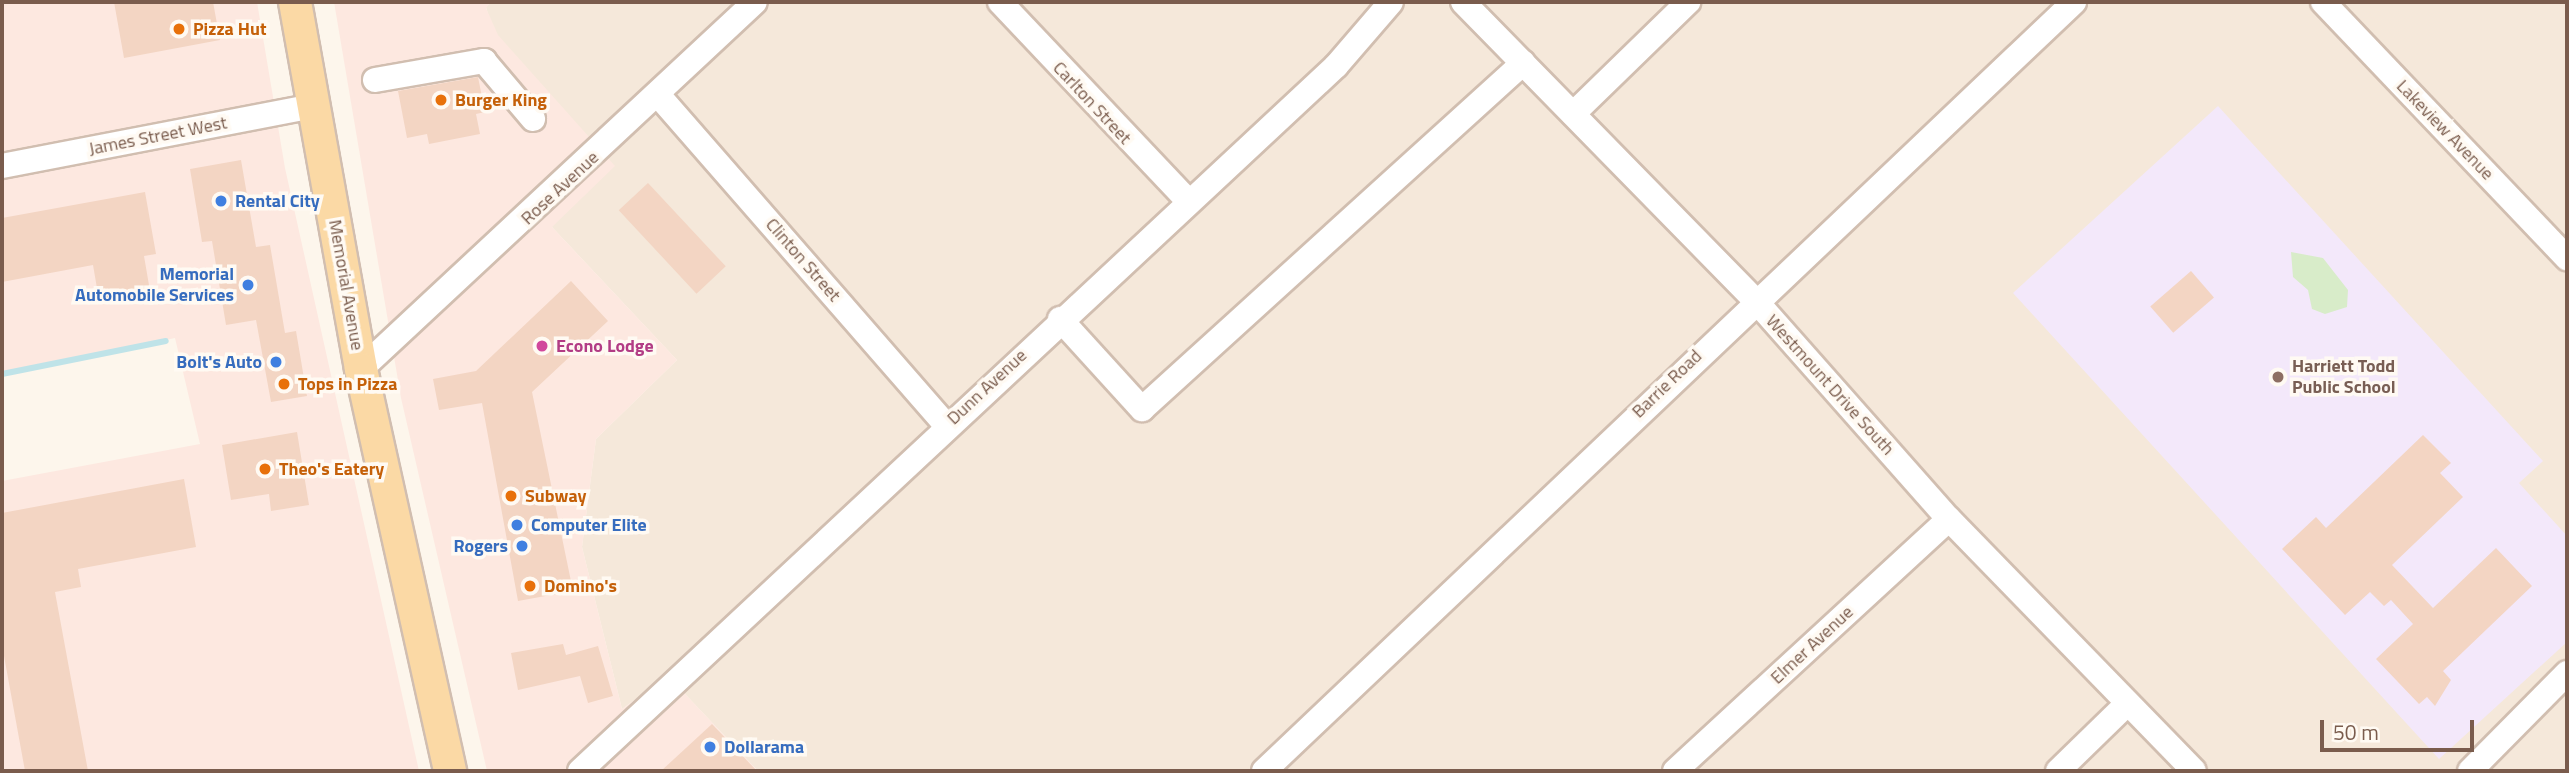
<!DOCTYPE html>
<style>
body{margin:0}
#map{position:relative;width:2569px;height:773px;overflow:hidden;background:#fdf6ec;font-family:"Titillium Web",sans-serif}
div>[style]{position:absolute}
.residential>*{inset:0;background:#f5e8da}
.commercial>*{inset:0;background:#fde8e0}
.education>*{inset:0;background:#f3e8fa}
.green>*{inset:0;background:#d8ecc9}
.stream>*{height:6px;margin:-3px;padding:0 3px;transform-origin:3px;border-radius:3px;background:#bfe3e8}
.building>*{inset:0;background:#f3d5c3;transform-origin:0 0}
.roads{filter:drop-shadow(2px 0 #d1beb0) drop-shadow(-2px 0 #d1beb0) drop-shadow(0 2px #d1beb0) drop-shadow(0 -2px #d1beb0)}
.minor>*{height:24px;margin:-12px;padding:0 12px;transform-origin:12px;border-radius:12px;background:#fff}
.major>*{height:32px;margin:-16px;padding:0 16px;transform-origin:16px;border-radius:16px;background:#fbd9a5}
.dots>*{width:19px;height:19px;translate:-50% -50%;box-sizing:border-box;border:4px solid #fffaf3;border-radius:50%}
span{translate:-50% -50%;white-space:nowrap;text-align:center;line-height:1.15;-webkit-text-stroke:7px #fffaf3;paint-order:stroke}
.food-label{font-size:18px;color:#c56008;font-weight:700}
.left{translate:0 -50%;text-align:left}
.street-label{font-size:18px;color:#7a5c4d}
.shop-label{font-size:18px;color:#366cbe;font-weight:700}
.right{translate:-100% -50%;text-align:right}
.hotel-label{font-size:18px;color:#b23c85;font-weight:700}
.education-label{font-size:18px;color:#785e54;font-weight:700}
.frame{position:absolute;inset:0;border:4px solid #7a5c4d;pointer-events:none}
.scale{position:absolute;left:2320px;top:720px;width:154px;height:32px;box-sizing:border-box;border:4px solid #7a5c4d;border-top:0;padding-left:9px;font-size:21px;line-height:24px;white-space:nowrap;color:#7a5c4d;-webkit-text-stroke:5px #fffaf3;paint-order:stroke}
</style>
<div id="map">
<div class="residential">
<i style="clip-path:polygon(491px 2px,2567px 2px,2567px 771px,758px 771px,668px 676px,622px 709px,582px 547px,596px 439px,677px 360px,552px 227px,486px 7px)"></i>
</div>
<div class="commercial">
<i style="clip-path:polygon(2px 2px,257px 2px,285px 168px,419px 771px,2px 771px,2px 481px,200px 444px,175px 338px,2px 376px)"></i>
<i style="clip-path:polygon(334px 2px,491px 2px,486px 8px,498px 35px,615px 166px,552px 227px,677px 360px,596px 439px,582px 547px,622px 709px,668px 676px,758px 771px,487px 771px,401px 398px)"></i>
</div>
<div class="education">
<i style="clip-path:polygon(2218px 106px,2543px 461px,2519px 483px,2567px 536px,2567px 642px,2439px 759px,2013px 293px)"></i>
</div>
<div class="green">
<i style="clip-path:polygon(2291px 252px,2323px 258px,2348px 290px,2347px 307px,2325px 314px,2312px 309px,2308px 290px,2293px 277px)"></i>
</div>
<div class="stream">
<i style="left:2px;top:374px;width:167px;rotate:-11.4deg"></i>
</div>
<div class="building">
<i style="clip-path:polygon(114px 2px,213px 2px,220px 40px,124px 58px)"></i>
<i style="clip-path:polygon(478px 77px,485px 112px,476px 114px,480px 134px,429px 144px,427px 134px,407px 138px,398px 91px)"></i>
<i style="clip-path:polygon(241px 160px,256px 247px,270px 245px,285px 333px,296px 331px,307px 396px,271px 402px,256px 320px,226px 325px,212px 241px,202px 242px,190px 169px)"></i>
<i style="left:648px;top:183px;width:114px;height:40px;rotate:47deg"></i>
<i style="clip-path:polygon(145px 192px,156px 254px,144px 256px,150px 291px,99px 300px,93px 265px,2px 282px,2px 218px)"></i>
<i style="left:2191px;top:271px;width:35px;height:54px;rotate:49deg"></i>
<i style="clip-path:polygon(571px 281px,608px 321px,532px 392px,573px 591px,518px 601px,482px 403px,439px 410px,433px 379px,476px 371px)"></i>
<i style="clip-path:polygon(297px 432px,309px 505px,271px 511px,269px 494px,231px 500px,222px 445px)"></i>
<i style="clip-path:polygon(2423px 435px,2451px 463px,2440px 473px,2463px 497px,2392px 565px,2433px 608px,2496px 548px,2532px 586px,2443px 671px,2451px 680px,2435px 706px,2427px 697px,2419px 704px,2376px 659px,2413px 624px,2391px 600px,2384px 606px,2370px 592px,2345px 615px,2282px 549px,2316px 517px,2326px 528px)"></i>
<i style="clip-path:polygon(184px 479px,196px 547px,78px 569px,81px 587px,55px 592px,88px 771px,25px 771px,2px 645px,2px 513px)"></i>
<i style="clip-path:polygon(563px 644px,566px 655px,598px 646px,613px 696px,588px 703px,580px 676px,518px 690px,511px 653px)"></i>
<i style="clip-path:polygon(712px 724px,757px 771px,661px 771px)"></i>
</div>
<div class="roads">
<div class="minor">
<i style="left:1000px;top:2px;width:274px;rotate:46.6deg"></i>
<i style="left:1463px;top:2px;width:417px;rotate:45.6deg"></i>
<i style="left:1755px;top:300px;width:293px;rotate:48.5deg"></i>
<i style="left:1949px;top:519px;width:351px;rotate:45.8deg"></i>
<i style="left:2323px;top:2px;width:354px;rotate:46.4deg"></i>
<i style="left:375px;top:80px;width:111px;rotate:-9.9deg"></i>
<i style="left:484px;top:61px;width:76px;rotate:49.8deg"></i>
<i style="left:659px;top:96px;width:437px;rotate:48.9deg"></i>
<i style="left:1573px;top:114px;width:161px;rotate:-44.2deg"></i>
<i style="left:2px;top:166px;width:317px;rotate:-10.9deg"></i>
<i style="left:1060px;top:319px;width:122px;rotate:47.7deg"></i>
<i style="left:1142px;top:409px;width:515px;rotate:-42.24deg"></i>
<i style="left:361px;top:369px;width:538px;rotate:-42.97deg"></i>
<i style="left:580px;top:771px;width:1034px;rotate:-43deg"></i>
<i style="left:1336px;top:66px;width:84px;rotate:-49.3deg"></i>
<i style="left:1264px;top:771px;width:1117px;rotate:-43.51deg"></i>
<i style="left:1675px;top:771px;width:372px;rotate:-42.6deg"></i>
<i style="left:2058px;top:771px;width:96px;rotate:-44.2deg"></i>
<i style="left:2470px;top:771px;width:138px;rotate:-45.3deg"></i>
</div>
<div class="major">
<i style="left:295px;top:2px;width:373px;rotate:79.8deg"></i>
<i style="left:361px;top:369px;width:412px;rotate:77.5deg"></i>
</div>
</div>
<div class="dots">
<i style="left:179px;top:29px;background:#e8710a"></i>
<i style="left:441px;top:100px;background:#e8710a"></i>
<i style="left:221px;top:201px;background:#3f7fe0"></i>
<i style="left:248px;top:285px;background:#3f7fe0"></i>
<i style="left:542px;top:346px;background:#d1479c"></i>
<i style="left:276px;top:362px;background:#3f7fe0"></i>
<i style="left:2278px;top:377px;background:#8d6e63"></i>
<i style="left:284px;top:384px;background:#e8710a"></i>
<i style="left:265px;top:469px;background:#e8710a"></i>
<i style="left:511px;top:496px;background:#e8710a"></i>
<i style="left:517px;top:525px;background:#3f7fe0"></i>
<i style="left:522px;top:546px;background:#3f7fe0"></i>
<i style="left:530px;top:586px;background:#e8710a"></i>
<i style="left:710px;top:747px;background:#3f7fe0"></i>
</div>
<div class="food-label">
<span class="left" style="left:193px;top:29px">Pizza Hut</span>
<span class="left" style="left:455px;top:100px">Burger King</span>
<span class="left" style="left:298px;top:384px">Tops in Pizza</span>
<span class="left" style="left:279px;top:469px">Theo's Eatery</span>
<span class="left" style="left:525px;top:496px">Subway</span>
<span class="left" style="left:544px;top:586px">Domino's</span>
</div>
<div class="street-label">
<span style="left:1092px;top:103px;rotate:47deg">Carlton Street</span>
<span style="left:2445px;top:130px;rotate:46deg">Lakeview Avenue</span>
<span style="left:158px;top:136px;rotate:-11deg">James Street West</span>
<span style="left:560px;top:188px;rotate:-43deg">Rose Avenue</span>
<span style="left:803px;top:260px;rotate:49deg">Clinton Street</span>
<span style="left:346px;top:285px;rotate:80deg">Memorial Avenue</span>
<span style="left:1667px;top:384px;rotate:-44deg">Barrie Road</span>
<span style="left:1830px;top:385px;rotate:48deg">Westmount Drive South</span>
<span style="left:987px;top:387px;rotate:-43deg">Dunn Avenue</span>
<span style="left:1812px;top:645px;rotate:-43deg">Elmer Avenue</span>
</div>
<div class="shop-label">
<span class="left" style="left:235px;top:201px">Rental City</span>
<span class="right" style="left:234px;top:285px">Memorial<br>Automobile Services</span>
<span class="right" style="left:262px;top:362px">Bolt's Auto</span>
<span class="left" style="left:531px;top:525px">Computer Elite</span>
<span class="right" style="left:508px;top:546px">Rogers</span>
<span class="left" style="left:724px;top:747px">Dollarama</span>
</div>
<div class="hotel-label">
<span class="left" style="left:556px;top:346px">Econo Lodge</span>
</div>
<div class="education-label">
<span class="left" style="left:2292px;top:377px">Harriett Todd<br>Public School</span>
</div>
<div class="frame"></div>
<div class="scale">50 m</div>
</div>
